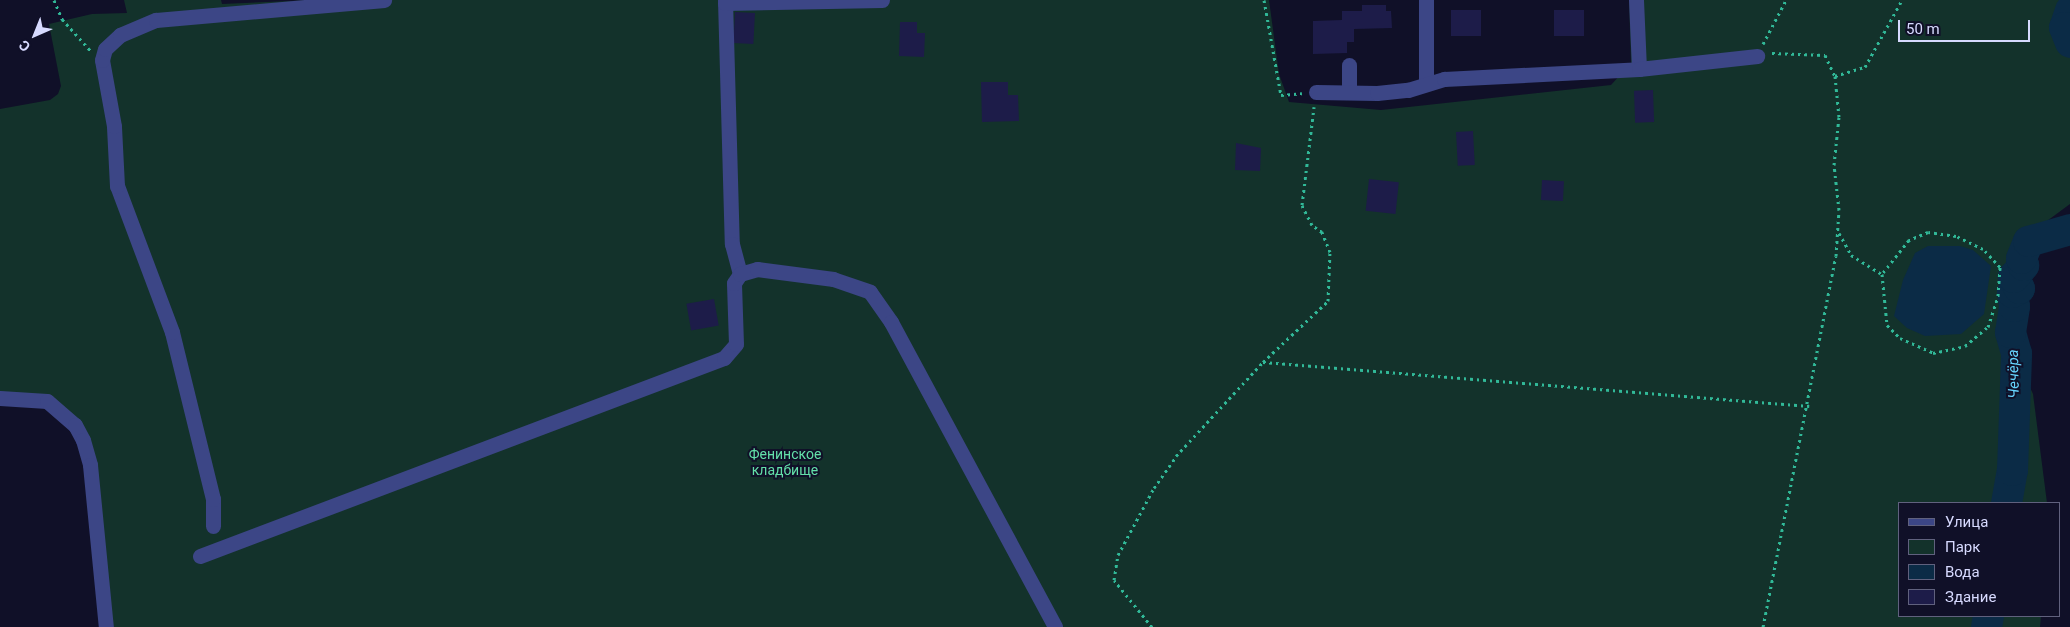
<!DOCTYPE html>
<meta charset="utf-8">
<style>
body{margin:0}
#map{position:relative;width:2070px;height:627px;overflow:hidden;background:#101028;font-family:Roboto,sans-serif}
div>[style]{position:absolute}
.green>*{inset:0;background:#13322b}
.water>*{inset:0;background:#0b2b46}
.river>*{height:31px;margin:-15.5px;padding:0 15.5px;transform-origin:15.5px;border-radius:15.5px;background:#0b2b46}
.building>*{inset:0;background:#1d1c49;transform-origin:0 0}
.path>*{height:3px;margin-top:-1.5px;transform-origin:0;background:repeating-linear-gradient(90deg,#31b998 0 2.5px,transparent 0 6.5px)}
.minor>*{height:15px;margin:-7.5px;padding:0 7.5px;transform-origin:7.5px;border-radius:7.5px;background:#3c4686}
span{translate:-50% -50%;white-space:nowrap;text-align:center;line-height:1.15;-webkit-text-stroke:4px #101028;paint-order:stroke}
.park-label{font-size:14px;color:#63dfa9}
.water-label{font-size:15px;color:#66d3fd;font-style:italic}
.legend{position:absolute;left:1898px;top:502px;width:162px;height:115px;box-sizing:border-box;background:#101028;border:1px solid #60617e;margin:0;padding:6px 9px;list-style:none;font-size:15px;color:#d7daff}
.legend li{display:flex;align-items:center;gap:10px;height:25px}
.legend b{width:25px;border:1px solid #60617e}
.north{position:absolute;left:10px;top:10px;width:50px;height:50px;-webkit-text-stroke:4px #101028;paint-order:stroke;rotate:224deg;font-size:14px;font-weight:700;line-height:20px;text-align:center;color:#d7daff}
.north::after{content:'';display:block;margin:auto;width:18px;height:22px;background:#d7daff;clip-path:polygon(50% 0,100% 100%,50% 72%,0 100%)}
.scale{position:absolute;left:1898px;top:20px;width:132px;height:22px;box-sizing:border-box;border:2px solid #d7daff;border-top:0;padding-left:6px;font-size:15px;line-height:18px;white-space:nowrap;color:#d7daff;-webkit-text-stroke:4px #101028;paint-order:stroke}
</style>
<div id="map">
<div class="green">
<i style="clip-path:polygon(124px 0,221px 0,222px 4px,315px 0,1269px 0,1279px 74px,1289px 102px,1381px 110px,1611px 85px,1631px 63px,1629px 0,2070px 0,2070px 204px,2032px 232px,2005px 332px,2033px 394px,2047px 503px,1899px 503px,1899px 616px,2041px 616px,2040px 627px,106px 627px,90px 465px,62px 411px,0 398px,0 109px,50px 100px,58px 94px,61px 86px,49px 24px,92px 14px,127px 13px)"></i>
</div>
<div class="water">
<i style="clip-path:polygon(1928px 246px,1960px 246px,1973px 250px,1991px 266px,1984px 314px,1961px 334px,1925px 336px,1907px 328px,1894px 316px,1903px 280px,1915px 253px)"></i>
</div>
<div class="river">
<i style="left:2070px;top:10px;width:18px;rotate:109deg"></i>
<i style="left:2064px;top:27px;width:16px;rotate:68deg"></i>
<i style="left:2006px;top:503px;width:34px;rotate:-80deg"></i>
<i style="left:2012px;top:470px;width:117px;rotate:-88deg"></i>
<i style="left:2016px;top:353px;width:22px;rotate:-106deg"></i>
<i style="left:2010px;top:332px;width:26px;rotate:-81deg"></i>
<i style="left:2014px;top:306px;width:14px;rotate:-98deg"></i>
<i style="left:2012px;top:292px;width:8px;rotate:-30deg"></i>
<i style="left:2019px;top:288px;width:13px;rotate:-119deg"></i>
<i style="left:2013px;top:277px;width:16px;rotate:-50deg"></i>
<i style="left:2023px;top:265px;width:7px;rotate:-106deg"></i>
<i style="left:2021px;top:258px;width:18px;rotate:-68deg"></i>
<i style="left:2028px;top:241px;width:44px;rotate:-15.9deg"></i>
<i style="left:1986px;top:627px;width:11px;rotate:-80deg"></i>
</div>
<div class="building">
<i style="clip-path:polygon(1362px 5px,1386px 5px,1386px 11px,1391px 11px,1392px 28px,1354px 29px,1354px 42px,1347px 42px,1347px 53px,1313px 54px,1313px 21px,1342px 20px,1342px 11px,1362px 11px)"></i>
<i style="left:1451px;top:10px;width:30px;height:26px"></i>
<i style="left:1554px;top:10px;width:30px;height:26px"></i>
<i style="left:735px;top:12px;width:20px;height:31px;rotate:3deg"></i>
<i style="clip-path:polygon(900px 22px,917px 22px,917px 33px,925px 33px,924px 57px,899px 56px)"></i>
<i style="clip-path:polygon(981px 82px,1008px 82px,1008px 95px,1018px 95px,1019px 121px,982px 122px)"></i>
<i style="left:1653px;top:90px;width:32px;height:19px;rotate:88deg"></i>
<i style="left:1473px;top:131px;width:34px;height:17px;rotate:87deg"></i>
<i style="clip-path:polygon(1236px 143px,1261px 148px,1260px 171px,1235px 170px)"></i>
<i style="left:1369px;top:179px;width:30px;height:32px;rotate:6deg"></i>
<i style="left:1542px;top:180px;width:22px;height:20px;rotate:3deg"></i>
<i style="left:714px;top:299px;width:27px;height:28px;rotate:80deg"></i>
</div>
<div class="path">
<i style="left:54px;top:0;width:21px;rotate:67deg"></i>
<i style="left:62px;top:19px;width:42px;rotate:47.9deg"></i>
<i style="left:1264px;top:0;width:97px;rotate:79.9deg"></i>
<i style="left:1281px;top:95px;width:21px;rotate:-5deg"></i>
<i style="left:1763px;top:44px;width:50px;rotate:-62.4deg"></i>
<i style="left:1772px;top:53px;width:53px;rotate:2.2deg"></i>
<i style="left:1825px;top:55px;width:23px;rotate:65deg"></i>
<i style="left:1839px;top:233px;width:25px;rotate:61deg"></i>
<i style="left:1851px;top:255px;width:36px;rotate:32deg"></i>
<i style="left:1882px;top:274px;width:51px;rotate:84.4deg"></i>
<i style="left:1887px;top:325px;width:18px;rotate:45deg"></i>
<i style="left:1900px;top:338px;width:36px;rotate:24deg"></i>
<i style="left:1933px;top:353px;width:33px;rotate:-12deg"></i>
<i style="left:1965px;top:346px;width:30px;rotate:-40deg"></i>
<i style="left:1988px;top:327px;width:33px;rotate:-72deg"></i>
<i style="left:1998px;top:296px;width:29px;rotate:-86deg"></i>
<i style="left:2000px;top:267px;width:25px;rotate:-133deg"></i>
<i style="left:1983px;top:249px;width:30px;rotate:-154deg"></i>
<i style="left:1956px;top:236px;width:28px;rotate:-172deg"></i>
<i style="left:1928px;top:232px;width:21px;rotate:157deg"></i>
<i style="left:1909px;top:240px;width:43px;rotate:128.5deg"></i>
<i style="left:1263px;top:362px;width:548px;rotate:4.61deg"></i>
<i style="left:1152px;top:627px;width:60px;rotate:-129deg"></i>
<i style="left:1114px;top:580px;width:25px;rotate:-81deg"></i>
<i style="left:1118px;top:555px;width:76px;rotate:-61.8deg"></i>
<i style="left:1154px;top:488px;width:39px;rotate:-55deg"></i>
<i style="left:1176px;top:456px;width:128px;rotate:-47.2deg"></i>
<i style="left:1263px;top:362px;width:89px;rotate:-43.2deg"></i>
<i style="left:1328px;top:301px;width:49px;rotate:-87.7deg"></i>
<i style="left:1330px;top:252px;width:22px;rotate:-112deg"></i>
<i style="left:1322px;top:232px;width:12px;rotate:-145deg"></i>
<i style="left:1312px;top:225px;width:22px;rotate:-117deg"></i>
<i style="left:1302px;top:205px;width:99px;rotate:-83deg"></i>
<i style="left:1763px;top:627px;width:378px;rotate:-78.9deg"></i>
<i style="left:1836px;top:256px;width:46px;rotate:-86.3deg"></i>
<i style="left:1839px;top:210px;width:45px;rotate:-96.3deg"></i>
<i style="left:1834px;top:165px;width:48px;rotate:-84.1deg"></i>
<i style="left:1839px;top:117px;width:41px;rotate:-95.6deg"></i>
<i style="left:1835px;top:76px;width:31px;rotate:-17deg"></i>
<i style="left:1865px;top:67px;width:77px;rotate:-61.1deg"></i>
</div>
<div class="minor">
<i style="left:725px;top:0;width:244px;rotate:88.4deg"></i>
<i style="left:732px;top:244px;width:31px;rotate:75deg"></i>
<i style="left:1636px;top:0;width:69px;rotate:87.5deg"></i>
<i style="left:725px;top:3px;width:157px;rotate:-1.1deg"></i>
<i style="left:1349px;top:65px;width:27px;rotate:90deg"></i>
<i style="left:1426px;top:82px;width:82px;rotate:-90deg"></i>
<i style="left:1316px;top:92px;width:61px;rotate:0.9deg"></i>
<i style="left:1377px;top:93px;width:31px;rotate:-6deg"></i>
<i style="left:1408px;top:90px;width:38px;rotate:-17deg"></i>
<i style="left:1444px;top:79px;width:195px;rotate:-2.9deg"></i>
<i style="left:1639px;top:69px;width:119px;rotate:-6.3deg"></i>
<i style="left:0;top:398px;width:47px;rotate:3.7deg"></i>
<i style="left:47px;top:401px;width:37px;rotate:41deg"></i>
<i style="left:75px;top:425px;width:17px;rotate:62deg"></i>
<i style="left:83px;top:440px;width:26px;rotate:74deg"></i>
<i style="left:90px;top:465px;width:163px;rotate:84.4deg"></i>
<i style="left:213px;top:526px;width:27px;rotate:-90deg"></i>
<i style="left:213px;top:499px;width:172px;rotate:-103.8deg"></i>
<i style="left:172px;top:332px;width:156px;rotate:-110.6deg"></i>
<i style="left:117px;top:186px;width:60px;rotate:-92.9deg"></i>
<i style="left:114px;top:126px;width:67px;rotate:-100.3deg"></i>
<i style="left:102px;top:60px;width:11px;rotate:-75deg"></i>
<i style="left:105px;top:49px;width:21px;rotate:-43deg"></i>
<i style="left:120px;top:35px;width:39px;rotate:-23deg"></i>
<i style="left:156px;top:20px;width:229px;rotate:-5deg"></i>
<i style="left:200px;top:556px;width:560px;rotate:-20.7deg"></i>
<i style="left:724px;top:358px;width:18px;rotate:-49deg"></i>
<i style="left:736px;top:344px;width:61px;rotate:-91.9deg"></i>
<i style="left:734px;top:283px;width:11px;rotate:-56deg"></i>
<i style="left:740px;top:274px;width:18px;rotate:-16deg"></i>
<i style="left:757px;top:269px;width:77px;rotate:7.5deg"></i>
<i style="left:833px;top:279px;width:39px;rotate:19deg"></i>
<i style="left:870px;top:292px;width:37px;rotate:55deg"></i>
<i style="left:891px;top:322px;width:346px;rotate:61.7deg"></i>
</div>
<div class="park-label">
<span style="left:785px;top:462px">Фенинское<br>кладбище</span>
</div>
<div class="water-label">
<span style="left:2014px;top:374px;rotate:-91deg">Чечёра</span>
</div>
<ul class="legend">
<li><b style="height:6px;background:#3c4686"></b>Улица</li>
<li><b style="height:14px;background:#13322b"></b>Парк</li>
<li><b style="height:14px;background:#0b2b46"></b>Вода</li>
<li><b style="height:14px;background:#1d1c49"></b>Здание</li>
</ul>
<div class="north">С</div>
<div class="scale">50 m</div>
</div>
